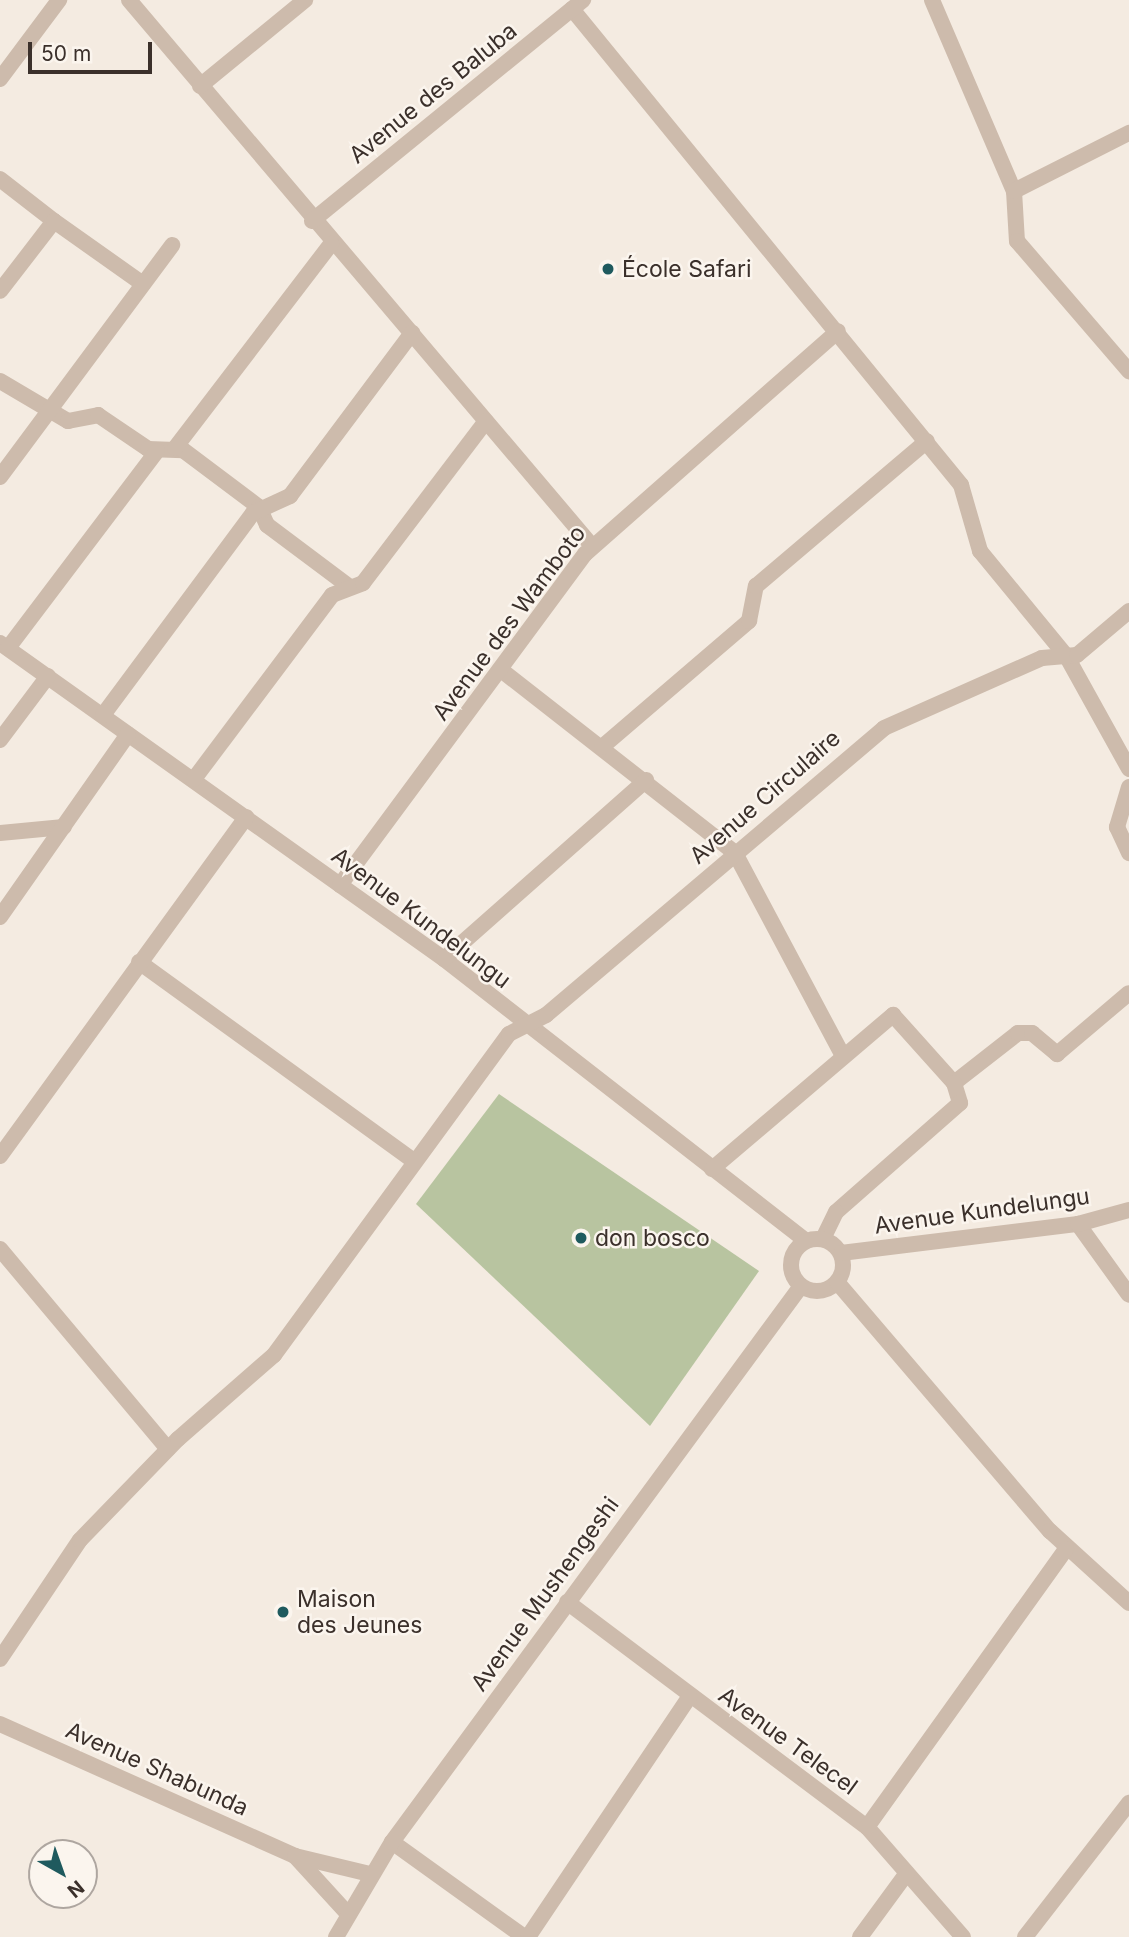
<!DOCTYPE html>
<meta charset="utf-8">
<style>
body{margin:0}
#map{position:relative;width:1129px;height:1937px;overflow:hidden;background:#f4ebe1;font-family:Inter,sans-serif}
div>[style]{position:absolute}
.green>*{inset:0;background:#b8c4a0}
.minor>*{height:16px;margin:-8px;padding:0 8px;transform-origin:8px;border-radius:8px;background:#cdbbac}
.minor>.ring{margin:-8px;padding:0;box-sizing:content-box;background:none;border:16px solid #cdbbac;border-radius:50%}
.dots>*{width:19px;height:19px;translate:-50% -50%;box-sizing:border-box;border:4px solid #fbf5ee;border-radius:50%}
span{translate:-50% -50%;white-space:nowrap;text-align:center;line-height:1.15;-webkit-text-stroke:5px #fbf5ee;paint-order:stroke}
.street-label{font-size:23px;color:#3b302b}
.poi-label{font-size:23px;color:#3b302b}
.left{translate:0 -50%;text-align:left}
.north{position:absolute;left:28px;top:1839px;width:70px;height:70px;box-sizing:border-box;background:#fbf5ee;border:2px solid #aea6a0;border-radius:50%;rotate:140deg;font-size:19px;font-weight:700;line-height:28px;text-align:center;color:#3b302b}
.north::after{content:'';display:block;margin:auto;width:24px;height:32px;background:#1f5a5e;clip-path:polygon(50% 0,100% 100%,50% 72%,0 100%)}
.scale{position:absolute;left:28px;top:42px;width:124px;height:32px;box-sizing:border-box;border:4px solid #3b302b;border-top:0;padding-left:9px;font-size:21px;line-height:24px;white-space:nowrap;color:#3b302b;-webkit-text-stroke:5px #fbf5ee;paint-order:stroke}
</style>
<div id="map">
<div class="green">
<i style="clip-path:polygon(499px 1094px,759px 1271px,650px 1426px,416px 1204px)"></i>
</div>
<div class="minor">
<i style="left:129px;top:0;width:716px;rotate:49.7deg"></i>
<i style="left:932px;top:0;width:208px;rotate:66.8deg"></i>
<i style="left:1014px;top:191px;width:50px;rotate:86.6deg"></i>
<i style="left:1017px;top:241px;width:172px;rotate:49.3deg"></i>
<i style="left:572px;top:9px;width:615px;rotate:50.74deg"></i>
<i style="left:961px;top:485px;width:69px;rotate:73.9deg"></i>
<i style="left:980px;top:551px;width:137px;rotate:50.6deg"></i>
<i style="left:1067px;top:657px;width:128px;rotate:61deg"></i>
<i style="left:0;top:79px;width:99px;rotate:-53.2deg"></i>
<i style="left:200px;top:86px;width:136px;rotate:-39.3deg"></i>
<i style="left:0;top:179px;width:68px;rotate:37.9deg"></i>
<i style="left:54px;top:221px;width:88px;rotate:127.6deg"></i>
<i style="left:1014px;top:191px;width:129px;rotate:-26.8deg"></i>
<i style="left:54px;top:221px;width:109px;rotate:35.3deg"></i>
<i style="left:312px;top:221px;width:350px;rotate:-39.2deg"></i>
<i style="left:0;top:381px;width:79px;rotate:30.5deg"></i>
<i style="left:68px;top:421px;width:31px;rotate:-11deg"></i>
<i style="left:98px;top:415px;width:60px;rotate:34.2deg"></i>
<i style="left:148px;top:449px;width:35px;rotate:2deg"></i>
<i style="left:183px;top:450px;width:95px;rotate:36.9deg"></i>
<i style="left:259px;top:507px;width:20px;rotate:66deg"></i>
<i style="left:267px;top:525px;width:104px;rotate:36.8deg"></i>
<i style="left:175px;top:448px;width:257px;rotate:-52.6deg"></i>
<i style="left:0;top:477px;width:289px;rotate:-53.4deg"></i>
<i style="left:0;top:643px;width:545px;rotate:35.44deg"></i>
<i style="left:444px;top:959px;width:459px;rotate:37.9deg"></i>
<i style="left:8px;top:648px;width:247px;rotate:-52.9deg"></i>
<i style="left:501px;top:670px;width:297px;rotate:38deg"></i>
<i style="left:735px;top:853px;width:228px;rotate:62deg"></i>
<i style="left:103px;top:715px;width:252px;rotate:-53.4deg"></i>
<i style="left:253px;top:513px;width:41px;rotate:-24.7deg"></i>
<i style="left:290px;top:496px;width:204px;rotate:-53.2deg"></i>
<i style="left:0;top:740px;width:80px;rotate:-53.1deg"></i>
<i style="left:602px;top:747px;width:194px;rotate:-40.6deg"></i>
<i style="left:749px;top:621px;width:36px;rotate:-79deg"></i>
<i style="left:756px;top:586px;width:224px;rotate:-40.3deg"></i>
<i style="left:194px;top:779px;width:230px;rotate:-53.1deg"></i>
<i style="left:332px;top:595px;width:33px;rotate:-21deg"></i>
<i style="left:363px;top:583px;width:203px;rotate:-52.8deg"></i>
<i style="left:1129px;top:787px;width:42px;rotate:106.7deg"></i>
<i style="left:1117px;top:827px;width:29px;rotate:65deg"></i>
<i style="left:0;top:833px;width:64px;rotate:-5.4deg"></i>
<i style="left:340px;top:885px;width:412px;rotate:-53.5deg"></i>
<i style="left:585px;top:554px;width:337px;rotate:-41.4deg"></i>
<i style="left:0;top:917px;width:223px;rotate:-55deg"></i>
<i style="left:444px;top:959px;width:270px;rotate:-41.5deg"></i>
<i style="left:139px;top:962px;width:338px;rotate:35.9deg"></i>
<i style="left:954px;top:1083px;width:81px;rotate:-38deg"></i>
<i style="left:1018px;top:1033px;width:14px"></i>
<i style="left:1032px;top:1033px;width:33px;rotate:40deg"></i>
<i style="left:1057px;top:1054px;width:94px;rotate:-40.3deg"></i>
<i style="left:0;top:1156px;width:419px;rotate:-54deg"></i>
<i style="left:712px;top:1169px;width:238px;rotate:-40.4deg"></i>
<i style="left:893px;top:1015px;width:91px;rotate:48.1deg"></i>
<i style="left:954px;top:1083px;width:21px;rotate:73deg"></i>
<i style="left:960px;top:1103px;width:165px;rotate:138.7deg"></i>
<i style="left:836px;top:1212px;width:30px;rotate:116deg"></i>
<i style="left:1078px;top:1224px;width:87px;rotate:54.3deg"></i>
<i class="ring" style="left:791px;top:1239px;width:36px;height:36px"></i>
<i style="left:0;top:1249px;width:261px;rotate:50deg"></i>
<i style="left:841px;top:1253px;width:239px;rotate:-7deg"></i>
<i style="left:1078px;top:1224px;width:53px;rotate:-15.4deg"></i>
<i style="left:837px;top:1282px;width:328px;rotate:49.5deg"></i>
<i style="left:1050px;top:1531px;width:107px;rotate:42.3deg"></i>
<i style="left:567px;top:1602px;width:375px;rotate:36.9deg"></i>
<i style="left:867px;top:1827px;width:146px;rotate:48.9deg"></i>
<i style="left:0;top:1659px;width:143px;rotate:-56.1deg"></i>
<i style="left:80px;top:1540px;width:141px;rotate:-45.9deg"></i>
<i style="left:178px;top:1439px;width:128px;rotate:-41.2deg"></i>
<i style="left:274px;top:1355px;width:398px;rotate:-53.8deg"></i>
<i style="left:509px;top:1034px;width:42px;rotate:-27.2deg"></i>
<i style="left:546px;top:1015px;width:443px;rotate:-40.3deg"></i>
<i style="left:884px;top:728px;width:173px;rotate:-23.9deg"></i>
<i style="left:1042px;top:658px;width:35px;rotate:-5deg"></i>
<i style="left:1077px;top:655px;width:68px;rotate:-40.2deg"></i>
<i style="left:0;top:1724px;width:323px;rotate:24.1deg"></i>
<i style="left:295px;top:1856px;width:77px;rotate:13.5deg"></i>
<i style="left:867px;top:1827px;width:342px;rotate:-54.4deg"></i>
<i style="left:392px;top:1842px;width:163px;rotate:35.7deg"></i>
<i style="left:295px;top:1856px;width:77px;rotate:47.6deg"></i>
<i style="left:336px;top:1937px;width:110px;rotate:-59.5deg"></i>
<i style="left:392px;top:1842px;width:690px;rotate:-53.66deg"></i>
<i style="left:528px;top:1937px;width:289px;rotate:-56.1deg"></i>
<i style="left:860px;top:1937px;width:79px;rotate:-53.7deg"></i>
<i style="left:1025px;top:1937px;width:170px;rotate:-52.2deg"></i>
</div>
<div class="dots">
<i style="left:608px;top:269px;background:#1f5a5e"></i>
<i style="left:581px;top:1238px;background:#1f5a5e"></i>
<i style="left:283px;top:1612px;background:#1f5a5e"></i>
</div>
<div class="street-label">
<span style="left:433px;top:93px;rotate:-39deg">Avenue des Baluba</span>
<span style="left:509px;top:623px;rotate:-53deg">Avenue des Wamboto</span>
<span style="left:765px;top:797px;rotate:-41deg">Avenue Circulaire</span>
<span style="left:421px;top:918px;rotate:37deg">Avenue Kundelungu</span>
<span style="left:982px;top:1211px;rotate:-8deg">Avenue Kundelungu</span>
<span style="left:545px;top:1594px;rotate:-54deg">Avenue Mushengeshi</span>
<span style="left:788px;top:1741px;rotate:36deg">Avenue Telecel</span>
<span style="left:157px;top:1769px;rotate:24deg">Avenue Shabunda</span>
</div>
<div class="poi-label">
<span class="left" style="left:622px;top:269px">École Safari</span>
<span class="left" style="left:595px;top:1238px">don bosco</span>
<span class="left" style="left:297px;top:1612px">Maison<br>des Jeunes</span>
</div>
<div class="north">N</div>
<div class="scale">50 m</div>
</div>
